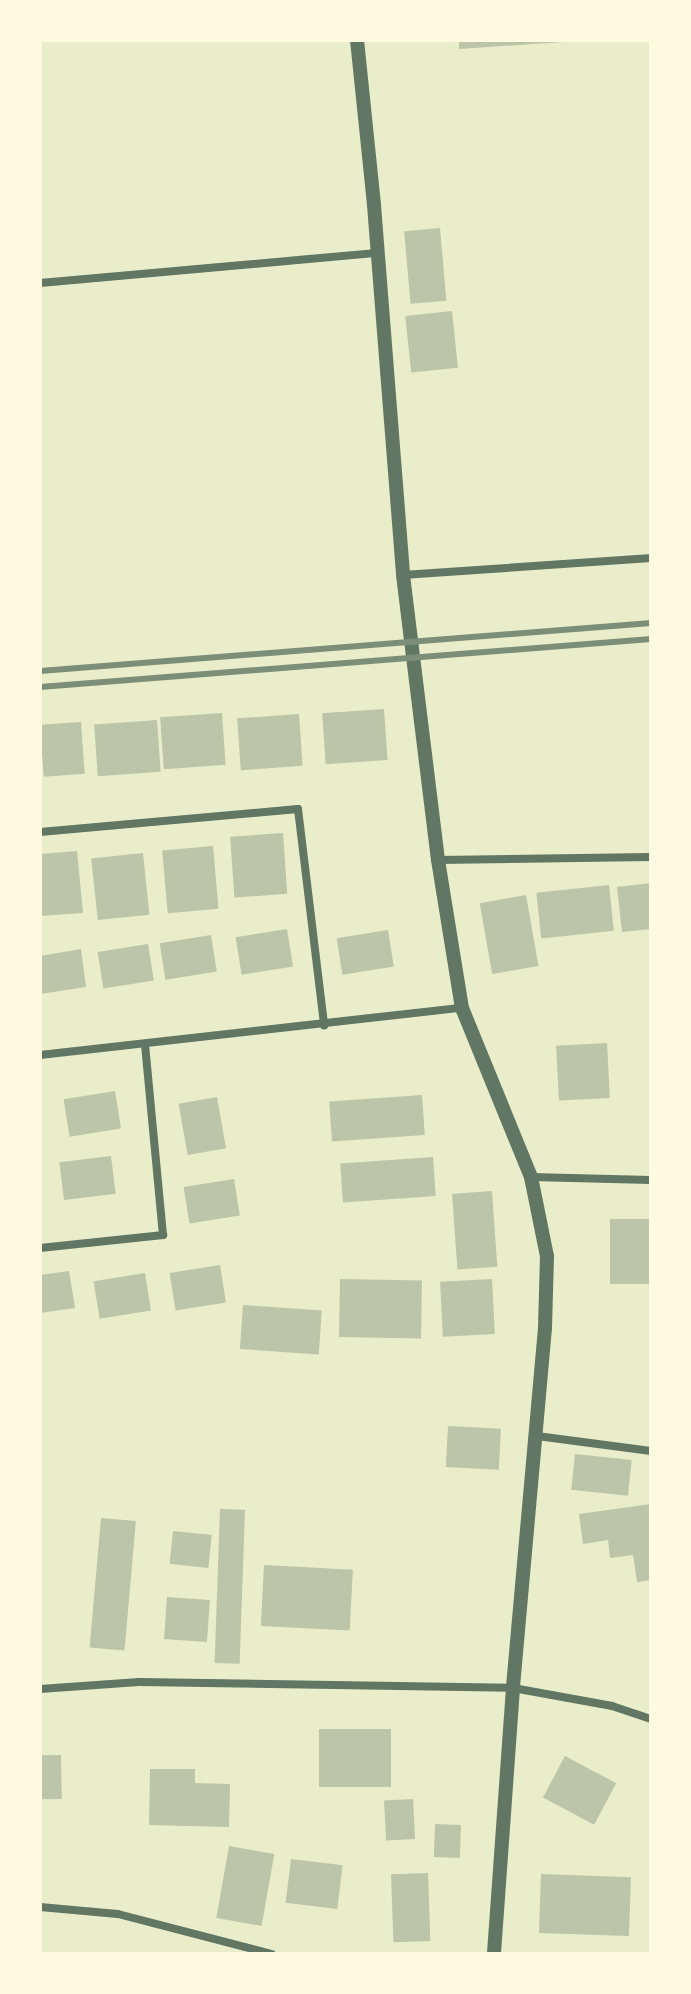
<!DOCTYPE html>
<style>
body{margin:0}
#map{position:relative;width:691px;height:1994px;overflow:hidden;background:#e9edc9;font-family:"Space Grotesk",sans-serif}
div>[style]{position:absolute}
.building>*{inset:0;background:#bcc5a7;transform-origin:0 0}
.minor>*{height:8px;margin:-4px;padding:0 4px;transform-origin:4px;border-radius:4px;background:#617663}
.tertiary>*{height:14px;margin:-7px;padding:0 7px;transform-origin:7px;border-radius:7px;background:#617663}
.rail>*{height:6px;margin:-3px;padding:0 3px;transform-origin:3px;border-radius:3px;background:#7c8e77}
span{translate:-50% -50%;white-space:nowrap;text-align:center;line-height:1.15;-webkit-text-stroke:8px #fefae0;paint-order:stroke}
.frame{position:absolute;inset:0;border:42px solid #fefae0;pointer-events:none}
</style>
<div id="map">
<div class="building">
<i style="clip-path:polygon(459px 40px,563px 40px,563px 42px,459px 49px)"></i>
<i style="left:440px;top:228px;width:73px;height:36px;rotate:85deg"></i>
<i style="left:452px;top:311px;width:57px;height:47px;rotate:84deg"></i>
<i style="left:384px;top:709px;width:51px;height:62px;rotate:86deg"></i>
<i style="left:222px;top:713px;width:52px;height:62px;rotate:86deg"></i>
<i style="left:299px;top:714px;width:52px;height:62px;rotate:86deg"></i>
<i style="left:157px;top:720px;width:52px;height:63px;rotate:86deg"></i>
<i style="left:81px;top:722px;width:52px;height:41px;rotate:86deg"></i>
<i style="left:283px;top:833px;width:61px;height:53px;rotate:86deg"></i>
<i style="left:213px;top:846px;width:63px;height:51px;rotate:85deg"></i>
<i style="clip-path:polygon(77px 851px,83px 913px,40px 916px,40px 854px)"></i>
<i style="left:143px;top:853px;width:62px;height:52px;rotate:84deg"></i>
<i style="clip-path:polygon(651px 883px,651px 929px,622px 932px,617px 887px)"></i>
<i style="left:609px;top:885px;width:46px;height:73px;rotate:84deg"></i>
<i style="left:526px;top:895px;width:72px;height:47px;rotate:80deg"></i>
<i style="left:287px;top:929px;width:38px;height:52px;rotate:81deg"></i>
<i style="left:388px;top:930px;width:37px;height:52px;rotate:81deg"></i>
<i style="left:211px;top:935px;width:37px;height:52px;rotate:81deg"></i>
<i style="left:148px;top:944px;width:37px;height:51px;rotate:81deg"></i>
<i style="clip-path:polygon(81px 949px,86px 987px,40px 994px,40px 956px)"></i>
<i style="left:607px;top:1043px;width:55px;height:51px;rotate:87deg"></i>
<i style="left:115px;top:1091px;width:38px;height:52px;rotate:81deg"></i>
<i style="left:422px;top:1095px;width:40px;height:93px;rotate:86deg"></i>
<i style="left:217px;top:1097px;width:52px;height:39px;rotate:80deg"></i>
<i style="left:111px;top:1156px;width:38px;height:52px;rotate:83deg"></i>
<i style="left:433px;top:1157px;width:39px;height:93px;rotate:86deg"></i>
<i style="left:234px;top:1179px;width:37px;height:51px;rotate:81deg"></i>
<i style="left:492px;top:1191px;width:76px;height:40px;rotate:86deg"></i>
<i style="left:610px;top:1219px;width:41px;height:65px"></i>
<i style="left:220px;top:1265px;width:38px;height:51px;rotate:81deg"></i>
<i style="clip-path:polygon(69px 1271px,75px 1308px,40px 1313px,40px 1275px)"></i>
<i style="left:145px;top:1273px;width:38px;height:52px;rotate:81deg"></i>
<i style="left:340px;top:1279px;width:82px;height:58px;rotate:1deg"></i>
<i style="left:492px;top:1279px;width:55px;height:52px;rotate:87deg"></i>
<i style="left:243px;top:1305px;width:79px;height:44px;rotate:4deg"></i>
<i style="left:448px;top:1426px;width:53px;height:41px;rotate:3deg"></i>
<i style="left:575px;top:1454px;width:57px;height:36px;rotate:6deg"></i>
<i style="clip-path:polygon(651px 1504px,651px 1580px,637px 1582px,633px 1555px,610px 1558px,608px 1540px,583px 1544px,579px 1514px)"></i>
<i style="left:220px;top:1509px;width:25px;height:154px;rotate:2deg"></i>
<i style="left:101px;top:1518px;width:35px;height:130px;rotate:5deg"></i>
<i style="left:173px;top:1531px;width:39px;height:33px;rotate:6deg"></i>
<i style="left:264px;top:1565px;width:89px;height:61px;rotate:3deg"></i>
<i style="left:167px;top:1597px;width:43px;height:42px;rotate:4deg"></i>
<i style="left:391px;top:1729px;width:58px;height:72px;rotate:90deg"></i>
<i style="left:61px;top:1755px;width:44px;height:21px;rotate:89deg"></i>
<i style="left:565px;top:1756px;width:58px;height:47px;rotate:28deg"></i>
<i style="clip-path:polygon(150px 1769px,195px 1769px,195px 1783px,230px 1784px,229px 1827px,149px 1825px)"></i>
<i style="left:413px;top:1799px;width:40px;height:29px;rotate:87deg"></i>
<i style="left:435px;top:1824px;width:26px;height:33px;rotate:2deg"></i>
<i style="left:229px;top:1846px;width:46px;height:73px;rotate:10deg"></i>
<i style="left:291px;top:1859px;width:52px;height:44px;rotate:7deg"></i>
<i style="left:428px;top:1873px;width:68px;height:37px;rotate:88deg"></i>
<i style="left:541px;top:1874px;width:90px;height:59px;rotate:2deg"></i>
</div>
<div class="minor">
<i style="left:40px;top:283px;width:336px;rotate:-5.1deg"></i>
<i style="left:403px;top:575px;width:249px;rotate:-3.9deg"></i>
<i style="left:40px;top:832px;width:259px;rotate:-5.1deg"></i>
<i style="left:298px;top:809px;width:218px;rotate:83.1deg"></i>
<i style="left:438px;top:860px;width:213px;rotate:-0.8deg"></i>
<i style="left:40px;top:1055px;width:425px;rotate:-6.4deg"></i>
<i style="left:531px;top:1177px;width:120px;rotate:1.4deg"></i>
<i style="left:40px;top:1248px;width:124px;rotate:-6deg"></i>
<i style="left:163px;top:1235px;width:192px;rotate:-95.4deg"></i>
<i style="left:537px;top:1436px;width:115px;rotate:7.5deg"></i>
<i style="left:40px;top:1689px;width:99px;rotate:-4deg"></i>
<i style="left:139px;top:1682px;width:374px;rotate:0.9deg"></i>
<i style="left:513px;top:1688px;width:101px;rotate:10.3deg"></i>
<i style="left:612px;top:1706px;width:41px;rotate:18.4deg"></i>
<i style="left:40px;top:1907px;width:78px;rotate:5.1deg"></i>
<i style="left:118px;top:1914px;width:159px;rotate:14.6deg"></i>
</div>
<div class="tertiary">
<i style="left:357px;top:40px;width:166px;rotate:84.1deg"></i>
<i style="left:374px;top:205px;width:371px;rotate:85.5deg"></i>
<i style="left:403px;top:575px;width:287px;rotate:83deg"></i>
<i style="left:438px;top:860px;width:150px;rotate:80.8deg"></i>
<i style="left:462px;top:1008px;width:183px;rotate:67.8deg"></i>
<i style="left:531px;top:1177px;width:81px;rotate:78.6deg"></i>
<i style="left:547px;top:1256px;width:72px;rotate:91.6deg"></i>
<i style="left:545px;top:1328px;width:361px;rotate:95.1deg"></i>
<i style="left:513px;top:1688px;width:267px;rotate:94.1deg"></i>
</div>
<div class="rail">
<i style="left:40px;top:671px;width:613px;rotate:-4.49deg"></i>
<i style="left:40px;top:687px;width:613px;rotate:-4.49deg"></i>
</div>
<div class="frame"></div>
</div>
